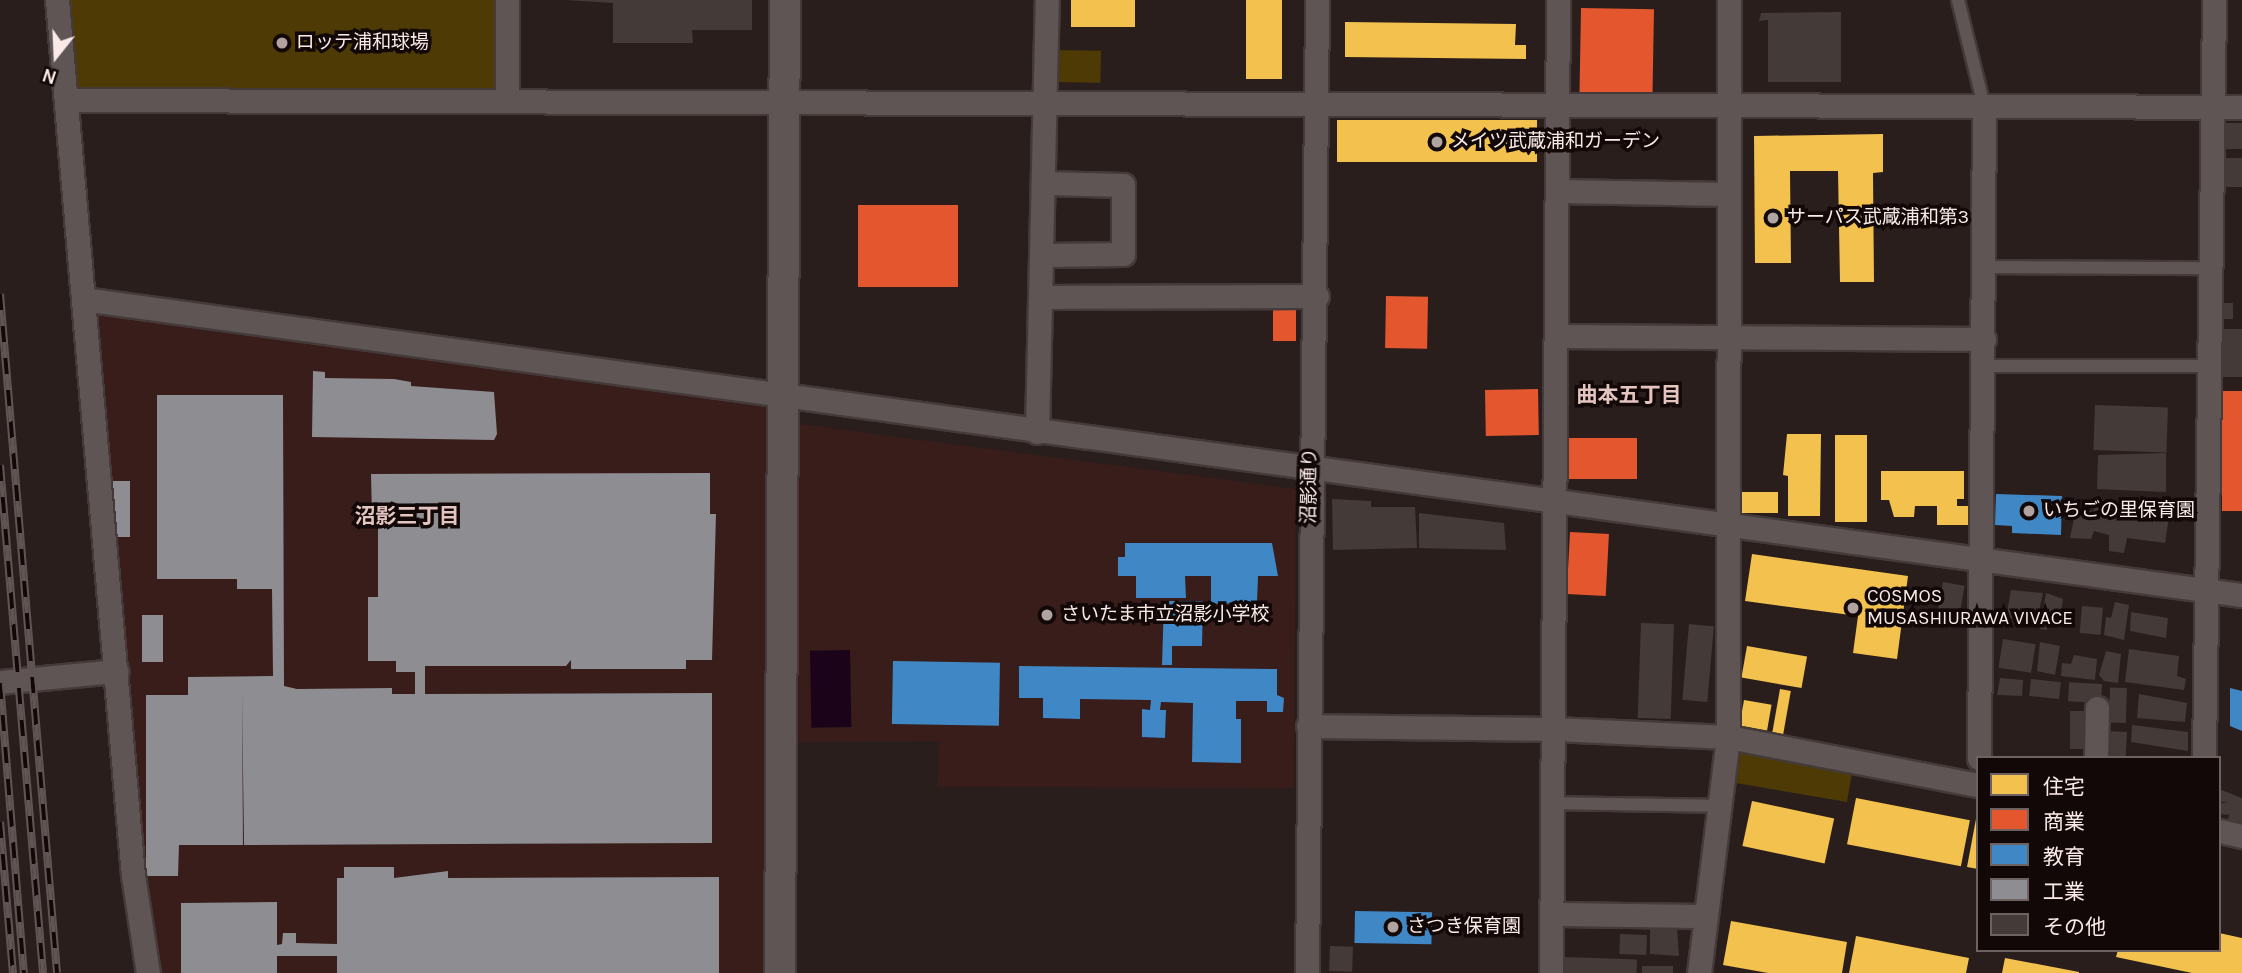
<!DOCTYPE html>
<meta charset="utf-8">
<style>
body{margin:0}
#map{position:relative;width:2242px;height:973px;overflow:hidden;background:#2a1e1d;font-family:Karla,"Noto Sans JP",sans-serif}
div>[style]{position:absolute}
.built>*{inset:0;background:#381d1a}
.green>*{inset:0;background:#4d3a04;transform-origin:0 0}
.water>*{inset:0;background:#1b031a;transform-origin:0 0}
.homes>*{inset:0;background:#f2c14e;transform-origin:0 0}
.shops>*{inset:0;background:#e4572e;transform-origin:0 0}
.schools>*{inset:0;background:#3f88c5;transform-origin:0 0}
.industry>*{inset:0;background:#8d8d92;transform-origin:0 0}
.building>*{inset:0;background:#443a38;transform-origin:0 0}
.roads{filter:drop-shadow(2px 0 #443a39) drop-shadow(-2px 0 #443a39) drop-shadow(0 2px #443a39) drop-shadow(0 -2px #443a39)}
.service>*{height:12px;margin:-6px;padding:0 6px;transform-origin:6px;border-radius:6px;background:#5f5554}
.minor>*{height:23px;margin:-11.5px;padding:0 11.5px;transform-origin:11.5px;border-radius:11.5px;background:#5f5554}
.tertiary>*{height:30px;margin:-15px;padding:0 15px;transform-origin:15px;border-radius:15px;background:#5f5554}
.rail>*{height:8px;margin-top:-4px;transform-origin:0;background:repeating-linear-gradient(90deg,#110807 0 16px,#605554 0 32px);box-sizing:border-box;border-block:2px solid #605554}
.dots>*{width:19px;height:19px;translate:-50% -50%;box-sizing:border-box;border:4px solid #110807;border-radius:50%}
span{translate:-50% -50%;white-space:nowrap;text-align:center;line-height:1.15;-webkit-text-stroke:7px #110807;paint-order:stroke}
.poi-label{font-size:19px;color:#faeae7}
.left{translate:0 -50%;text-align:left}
.street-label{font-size:19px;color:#faeae7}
.neighbourhood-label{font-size:21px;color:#e3c4bf;font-weight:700}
.legend{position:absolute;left:1976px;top:756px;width:245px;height:196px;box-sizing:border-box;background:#110807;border:2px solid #6e6261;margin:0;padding:9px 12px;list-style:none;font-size:21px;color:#faeae7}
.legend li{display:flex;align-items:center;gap:14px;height:35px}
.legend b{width:35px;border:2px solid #6e6261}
.north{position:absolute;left:21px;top:21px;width:70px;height:70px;-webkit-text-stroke:5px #110807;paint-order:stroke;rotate:198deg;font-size:19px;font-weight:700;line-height:28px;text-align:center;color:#faeae7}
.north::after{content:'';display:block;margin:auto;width:24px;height:32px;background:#faeae7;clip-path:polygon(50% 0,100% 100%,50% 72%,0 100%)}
</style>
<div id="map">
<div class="built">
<i style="clip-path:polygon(83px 299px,783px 397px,780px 973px,151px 973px)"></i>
<i style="clip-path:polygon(799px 424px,1296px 489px,1294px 788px,937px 787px,939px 741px,799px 742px)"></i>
</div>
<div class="green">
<i style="clip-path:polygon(64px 0,497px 0,496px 87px,489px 92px,72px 89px)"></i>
<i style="left:1055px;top:50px;width:46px;height:32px;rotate:1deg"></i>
<i style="clip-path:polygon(1750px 747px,1853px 767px,1847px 802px,1730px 782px,1732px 759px)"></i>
</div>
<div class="water">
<i style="left:850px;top:650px;width:77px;height:40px;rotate:89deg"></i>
</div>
<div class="homes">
<i style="left:1071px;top:0;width:64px;height:27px"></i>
<i style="left:1246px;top:0;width:36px;height:79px"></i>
<i style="clip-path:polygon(1345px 22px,1516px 24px,1515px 45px,1526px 45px,1526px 59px,1345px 57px)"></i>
<i style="left:1337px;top:120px;width:200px;height:42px"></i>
<i style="clip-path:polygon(1883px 134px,1883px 172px,1873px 173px,1874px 282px,1840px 282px,1838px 171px,1790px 171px,1791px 263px,1755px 263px,1754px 136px)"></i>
<i style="clip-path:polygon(1787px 434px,1821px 434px,1820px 516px,1788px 516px,1788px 476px,1783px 475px)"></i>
<i style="left:1835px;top:435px;width:32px;height:87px"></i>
<i style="clip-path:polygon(1881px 471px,1964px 471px,1964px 499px,1957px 499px,1957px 506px,1969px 506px,1969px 525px,1937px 525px,1937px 506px,1915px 506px,1914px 517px,1894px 517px,1889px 500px,1881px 500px)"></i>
<i style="left:1742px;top:492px;width:36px;height:21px"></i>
<i style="clip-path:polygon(1752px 554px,1908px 576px,1897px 659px,1853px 653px,1858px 616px,1745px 601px)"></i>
<i style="left:1747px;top:646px;width:61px;height:32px;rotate:10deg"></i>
<i style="left:1780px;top:689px;width:11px;height:46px;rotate:10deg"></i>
<i style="left:1744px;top:700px;width:28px;height:26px;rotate:10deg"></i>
<i style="left:1856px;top:798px;width:116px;height:47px;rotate:11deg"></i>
<i style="left:1752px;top:801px;width:84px;height:46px;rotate:12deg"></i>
<i style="clip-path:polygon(1976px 819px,1978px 819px,1978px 869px,1967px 867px)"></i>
<i style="clip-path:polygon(1731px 921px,1847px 942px,1842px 973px,1768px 973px,1723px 965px)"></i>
<i style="clip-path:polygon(2219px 933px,2242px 938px,2242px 973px,2192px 973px,2116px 957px,2118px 950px,2219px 950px)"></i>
<i style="clip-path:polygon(1856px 936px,1969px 958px,1966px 973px,1849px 973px)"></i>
<i style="clip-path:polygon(2005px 958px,2079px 972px,2079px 973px,2002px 973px)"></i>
</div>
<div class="shops">
<i style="left:1581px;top:8px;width:73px;height:88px;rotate:1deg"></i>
<i style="left:858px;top:205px;width:100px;height:82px"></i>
<i style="left:1386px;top:296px;width:42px;height:52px;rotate:1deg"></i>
<i style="left:1273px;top:307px;width:23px;height:34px"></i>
<i style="left:1538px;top:389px;width:46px;height:53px;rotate:89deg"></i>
<i style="left:2222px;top:391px;width:20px;height:120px"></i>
<i style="left:1566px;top:438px;width:71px;height:41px"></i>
<i style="left:1570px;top:532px;width:39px;height:62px;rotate:3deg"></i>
</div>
<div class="schools">
<i style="clip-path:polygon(1996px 494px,2062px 496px,2061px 535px,2012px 533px,2012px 526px,1995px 525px)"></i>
<i style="clip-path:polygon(1125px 543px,1272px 543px,1278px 576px,1258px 576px,1257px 603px,1211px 604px,1211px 576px,1185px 576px,1186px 598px,1136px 598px,1136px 576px,1118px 576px,1118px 557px,1125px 557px)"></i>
<i style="clip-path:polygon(1164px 601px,1203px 601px,1202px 646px,1172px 646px,1172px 665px,1162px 665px)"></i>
<i style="left:893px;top:661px;width:107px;height:63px;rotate:1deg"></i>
<i style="clip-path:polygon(1019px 666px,1277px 669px,1277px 695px,1284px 698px,1283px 712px,1267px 712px,1267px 701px,1236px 701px,1236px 719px,1241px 719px,1241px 763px,1192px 762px,1193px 703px,1161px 702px,1160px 710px,1166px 710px,1165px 738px,1142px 737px,1142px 709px,1150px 710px,1151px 700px,1080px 699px,1080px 719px,1043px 718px,1043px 698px,1019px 698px)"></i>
<i style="clip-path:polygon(2230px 688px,2242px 691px,2242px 731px,2230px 726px)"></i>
<i style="left:1355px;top:911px;width:77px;height:32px;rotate:1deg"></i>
</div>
<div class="industry">
<i style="clip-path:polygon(313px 371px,325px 372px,325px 378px,394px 379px,411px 382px,411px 386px,494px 392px,497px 434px,494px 440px,312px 437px)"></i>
<i style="clip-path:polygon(157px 395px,283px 395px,284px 686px,297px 689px,392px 688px,392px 694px,415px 694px,415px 672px,396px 672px,396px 661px,368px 661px,368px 597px,378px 597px,378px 516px,372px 516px,371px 474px,710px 473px,710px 514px,716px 514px,712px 660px,686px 660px,686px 669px,571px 669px,571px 660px,566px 666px,425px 666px,425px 694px,712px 693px,712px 843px,244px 845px,242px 695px,243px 845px,179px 845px,178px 876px,146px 876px,146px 695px,188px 695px,188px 677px,273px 676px,272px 589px,237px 589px,237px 579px,157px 579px)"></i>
<i style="left:108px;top:481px;width:22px;height:56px"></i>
<i style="left:142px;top:615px;width:21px;height:47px"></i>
<i style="clip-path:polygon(344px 867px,394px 867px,394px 878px,448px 871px,448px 878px,719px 877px,719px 973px,337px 973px,337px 956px,277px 956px,277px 973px,181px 973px,181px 903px,277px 902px,277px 945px,282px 944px,283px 933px,296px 933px,296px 943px,337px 944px,337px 878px,344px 878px)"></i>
</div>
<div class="building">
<i style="clip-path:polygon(566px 0,752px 0,752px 30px,692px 30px,693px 43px,613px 43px,613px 3px)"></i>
<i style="clip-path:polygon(1841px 12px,1841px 82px,1768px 82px,1768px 20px,1759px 21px,1761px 13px)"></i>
<i style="left:2242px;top:123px;width:26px;height:20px;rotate:90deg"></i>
<i style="left:2242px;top:158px;width:29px;height:18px;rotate:90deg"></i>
<i style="left:2233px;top:303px;width:16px;height:13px;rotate:90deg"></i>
<i style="left:2222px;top:329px;width:20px;height:48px"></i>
<i style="left:2095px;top:405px;width:73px;height:45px;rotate:2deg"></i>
<i style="clip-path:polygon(2166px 453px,2166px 492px,2097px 489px,2098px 455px)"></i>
<i style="clip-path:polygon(1332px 499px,1371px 501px,1371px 507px,1415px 507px,1417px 548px,1333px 550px)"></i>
<i style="clip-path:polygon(2094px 499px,2170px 510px,2165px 543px,2127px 538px,2124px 553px,2109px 551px,2109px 535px,2094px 531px,2091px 539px,2070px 538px,2076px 508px,2094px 511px)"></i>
<i style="clip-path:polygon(1419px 513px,1504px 523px,1506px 550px,1419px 548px)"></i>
<i style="left:1943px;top:582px;width:22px;height:29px;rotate:10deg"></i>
<i style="clip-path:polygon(2011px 590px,2043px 593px,2037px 620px,2006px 618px)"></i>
<i style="clip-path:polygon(2046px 593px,2063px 599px,2059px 627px,2048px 623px,2047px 630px,2040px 629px)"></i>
<i style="clip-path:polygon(2115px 602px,2129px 605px,2124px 640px,2104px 635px,2106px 617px,2111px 618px)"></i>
<i style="left:2082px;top:606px;width:21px;height:27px;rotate:5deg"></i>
<i style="clip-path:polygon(2131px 612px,2168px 618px,2166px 638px,2130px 631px)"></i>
<i style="left:1641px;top:623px;width:33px;height:95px;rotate:2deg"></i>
<i style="left:1689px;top:624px;width:25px;height:76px;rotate:5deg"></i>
<i style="left:2003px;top:639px;width:33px;height:29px;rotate:9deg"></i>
<i style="clip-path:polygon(2040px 642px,2060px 646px,2055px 675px,2037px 671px)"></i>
<i style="clip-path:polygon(2129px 649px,2179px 656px,2177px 676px,2186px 679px,2184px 690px,2125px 682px)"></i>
<i style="clip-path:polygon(2106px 651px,2121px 654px,2118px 683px,2104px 681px,2099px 675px)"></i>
<i style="clip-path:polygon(2074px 655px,2097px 659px,2095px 680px,2061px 676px,2062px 663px,2071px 664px)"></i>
<i style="clip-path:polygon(2000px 678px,2023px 680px,2022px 696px,1997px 695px)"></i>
<i style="left:2031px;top:679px;width:30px;height:17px;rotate:6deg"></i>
<i style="left:2102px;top:684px;width:19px;height:33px;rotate:93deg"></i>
<i style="left:2127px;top:688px;width:35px;height:17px;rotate:92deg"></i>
<i style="clip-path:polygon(2139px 694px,2187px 703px,2185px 722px,2137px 718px)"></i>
<i style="left:2070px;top:711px;width:18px;height:38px"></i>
<i style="clip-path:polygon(2132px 725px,2188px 732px,2188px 751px,2131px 742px)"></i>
<i style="left:2106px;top:731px;width:21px;height:27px;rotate:3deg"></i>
<i style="clip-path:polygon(2219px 789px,2242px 798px,2242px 828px,2227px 825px,2229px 815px,2219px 814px,2219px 803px,2228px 803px,2219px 801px)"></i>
<i style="clip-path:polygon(1650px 926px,1677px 927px,1679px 956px,1650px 954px)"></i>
<i style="left:1620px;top:934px;width:27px;height:20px;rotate:2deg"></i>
<i style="left:1330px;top:946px;width:23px;height:25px;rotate:2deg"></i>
<i style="left:1564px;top:957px;width:73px;height:16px;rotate:2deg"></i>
<i style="left:1642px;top:966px;width:31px;height:7px"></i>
</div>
<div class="roads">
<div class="service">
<i style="left:1958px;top:0;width:109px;rotate:76.2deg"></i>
<i style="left:1984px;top:267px;width:226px;rotate:0.3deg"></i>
<i style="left:1983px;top:366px;width:226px"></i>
<i style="left:1553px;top:803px;width:168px;rotate:1deg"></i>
</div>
<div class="minor">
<i style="left:57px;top:0;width:878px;rotate:85.04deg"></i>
<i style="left:133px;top:875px;width:99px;rotate:81.3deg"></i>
<i style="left:66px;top:100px;width:2176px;rotate:0.18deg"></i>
<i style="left:507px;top:101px;width:101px;rotate:-90deg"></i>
<i style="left:1557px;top:191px;width:171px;rotate:1deg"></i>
<i style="left:1044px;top:255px;width:79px;rotate:-0.7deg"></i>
<i style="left:1123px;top:254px;width:69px;rotate:-90deg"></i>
<i style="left:1123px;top:185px;width:78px;rotate:-178.5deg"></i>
<i style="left:1044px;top:297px;width:273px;rotate:-0.2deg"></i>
<i style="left:83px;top:299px;width:2179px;rotate:7.81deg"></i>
<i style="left:1557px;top:336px;width:427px;rotate:0.4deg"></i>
<i style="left:1037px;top:432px;width:432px;rotate:-88.7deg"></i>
<i style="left:0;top:682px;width:117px;rotate:-5.4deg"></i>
<i style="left:1308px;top:726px;width:246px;rotate:0.7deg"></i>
<i style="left:1554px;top:729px;width:174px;rotate:2.6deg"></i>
<i style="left:1728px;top:737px;width:255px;rotate:10.9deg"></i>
<i style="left:1979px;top:758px;width:652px;rotate:-89.56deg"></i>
<i style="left:2096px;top:758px;width:50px;rotate:-88.9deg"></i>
<i style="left:2204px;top:758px;width:758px;rotate:-89.24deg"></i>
<i style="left:2219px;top:831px;width:24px;rotate:12deg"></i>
<i style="left:1553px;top:914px;width:152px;rotate:0.8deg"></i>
<i style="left:1307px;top:973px;width:973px;rotate:-89.41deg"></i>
<i style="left:1551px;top:973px;width:973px;rotate:-89.59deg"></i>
<i style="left:1699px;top:973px;width:238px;rotate:-83deg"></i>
<i style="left:1728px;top:737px;width:737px;rotate:-89.92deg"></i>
</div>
<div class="tertiary">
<i style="left:780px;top:973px;width:973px;rotate:-89.71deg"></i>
</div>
</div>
<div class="rail">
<i style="left:0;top:294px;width:681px;rotate:85.2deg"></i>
<i style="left:0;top:465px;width:510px;rotate:85.16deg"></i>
<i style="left:0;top:683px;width:291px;rotate:85.3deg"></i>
<i style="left:0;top:822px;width:152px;rotate:85.1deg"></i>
</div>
<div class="dots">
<i style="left:282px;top:43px;background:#b1a3a0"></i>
<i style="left:1437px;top:142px;background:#b1a3a0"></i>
<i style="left:1773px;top:218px;background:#b1a3a0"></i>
<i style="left:2029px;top:511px;background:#b1a3a0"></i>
<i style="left:1853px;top:608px;background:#b1a3a0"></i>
<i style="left:1047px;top:615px;background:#b1a3a0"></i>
<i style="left:1393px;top:927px;background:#b1a3a0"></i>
</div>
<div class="poi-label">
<span class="left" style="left:296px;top:43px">ロッテ浦和球場</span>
<span class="left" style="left:1451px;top:142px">メイツ武蔵浦和ガーデン</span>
<span class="left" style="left:1787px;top:218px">サーパス武蔵浦和第3</span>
<span class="left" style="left:2043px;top:511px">いちごの里保育園</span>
<span class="left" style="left:1867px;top:608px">COSMOS<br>MUSASHIURAWA VIVACE</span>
<span class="left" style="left:1061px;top:615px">さいたま市立沼影小学校</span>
<span class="left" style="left:1407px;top:927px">さつき保育園</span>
</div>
<div class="street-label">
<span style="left:1310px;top:486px;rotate:-89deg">沼影通り</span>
</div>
<div class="neighbourhood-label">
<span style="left:1629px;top:395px">曲本五丁目</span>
<span style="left:407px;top:516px">沼影三丁目</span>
</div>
<ul class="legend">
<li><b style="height:19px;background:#f2c14e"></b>住宅</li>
<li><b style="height:19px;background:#e4572e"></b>商業</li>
<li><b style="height:19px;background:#3f88c5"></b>教育</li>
<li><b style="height:19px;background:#8d8d92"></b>工業</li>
<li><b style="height:19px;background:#443a38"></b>その他</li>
</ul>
<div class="north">N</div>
</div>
